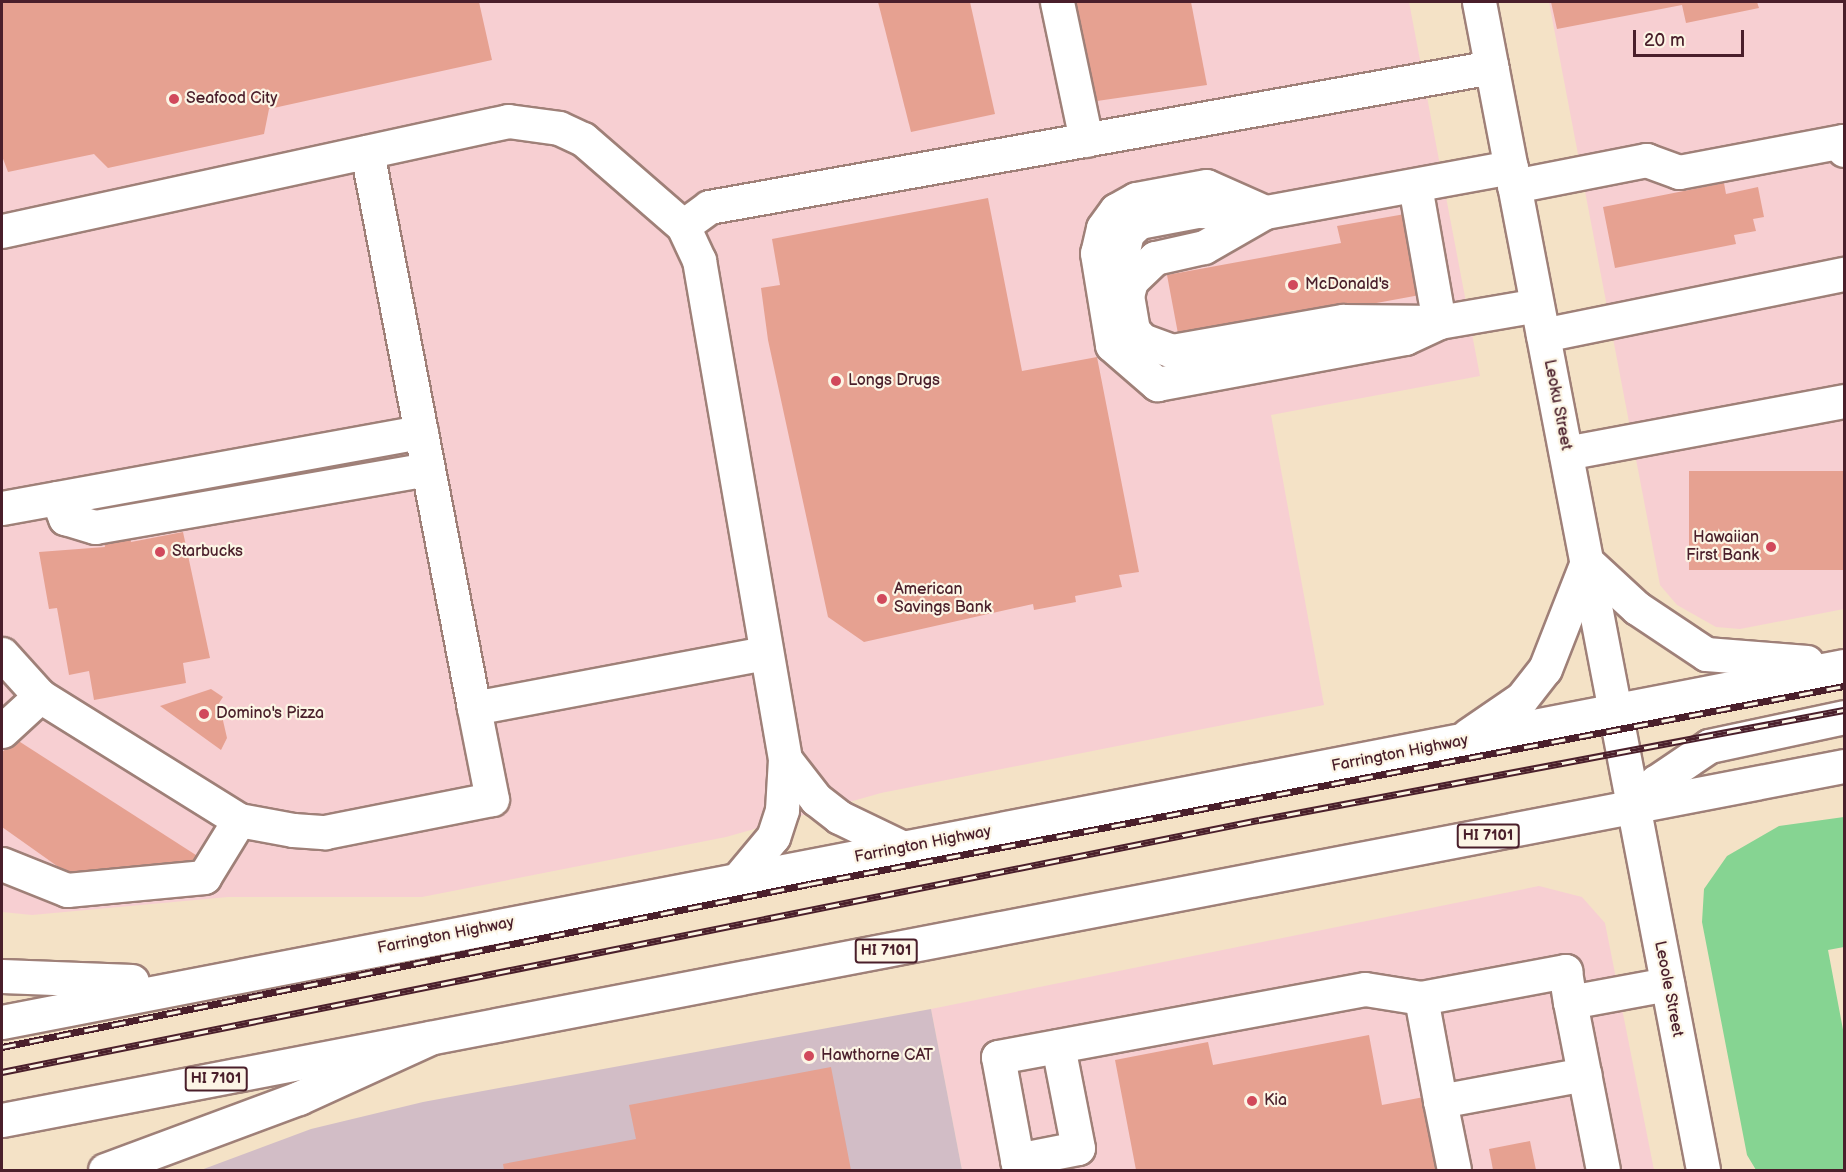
<!DOCTYPE html>
<style>
body{margin:0}
#map{position:relative;width:1846px;height:1172px;overflow:hidden;background:#f4e2c6;font-family:"Balsamiq Sans",sans-serif}
div>[style]{position:absolute}
.built>*{inset:0;background:#f7cfd2}
.industrial>*{inset:0;background:#d2bdc6}
.green>*{inset:0;background:#86d492}
.building>*{inset:0;background:#e6a191;transform-origin:0 0}
.roads{filter:drop-shadow(2px 0 #9f8078) drop-shadow(-2px 0 #9f8078) drop-shadow(0 2px #9f8078) drop-shadow(0 -2px #9f8078)}
.minor>*{height:33px;margin:-16.5px;padding:0 16.5px;transform-origin:16.5px;border-radius:16.5px;background:#fff}
.major>*{height:33px;margin:-16.5px;padding:0 16.5px;transform-origin:16.5px;border-radius:16.5px;background:#fff}
.highway>*{height:33px;margin:-16.5px;padding:0 16.5px;transform-origin:16.5px;border-radius:16.5px;background:#fff}
.rail>*{height:7px;margin-top:-3.5px;transform-origin:0;background:repeating-linear-gradient(90deg,#fcf5e5 0 14px,#4a1f2b 0 28px);box-sizing:border-box;border-block:2px solid #4a1f2b}
.dots>*{width:16px;height:16px;translate:-50% -50%;box-sizing:border-box;border:3px solid #fcf5e5;border-radius:50%}
span{translate:-50% -50%;white-space:nowrap;text-align:center;line-height:1.15;-webkit-text-stroke:4.5px #fcf5e5;paint-order:stroke}
.shield-label span{padding:2px 4px;background:#fcf5e5;border:2px solid;border-radius:4px;-webkit-text-stroke-width:0}
.shield-label{font-size:15px;color:#4a1f2b;font-weight:700}
.poi-label{font-size:16px;color:#4a1f2b}
.left{translate:0 -50%;text-align:left}
.right{translate:-100% -50%;text-align:right}
.street-label{font-size:16px;color:#4a1f2b}
.frame{position:absolute;inset:0;border:3px solid #4a1f2b;pointer-events:none}
.scale{position:absolute;left:1633px;top:30px;width:111px;height:27px;box-sizing:border-box;border:3px solid #4a1f2b;border-top:0;padding-left:8px;font-size:18px;line-height:21px;white-space:nowrap;color:#4a1f2b;-webkit-text-stroke:4px #fcf5e5;paint-order:stroke}
</style>
<div id="map">
<div class="built">
<i style="clip-path:polygon(2px 2px,1409px 2px,1480px 376px,1271px 415px,1324px 705px,881px 793px,726px 837px,422px 897px,228px 897px,32px 915px,2px 912px)"></i>
<i style="clip-path:polygon(1549px 2px,1844px 2px,1844px 609px,1740px 629px,1716px 627px,1677px 605px,1660px 585px)"></i>
<i style="clip-path:polygon(1539px 886px,1582px 897px,1605px 923px,1654px 1170px,962px 1170px,931px 1009px)"></i>
</div>
<div class="industrial">
<i style="clip-path:polygon(931px 1009px,962px 1170px,201px 1170px,311px 1129px,423px 1102px)"></i>
</div>
<div class="green">
<i style="clip-path:polygon(1844px 817px,1844px 947px,1828px 950px,1844px 1035px,1844px 1170px,1756px 1170px,1747px 1155px,1702px 922px,1704px 889px,1727px 856px,1779px 826px)"></i>
</div>
<div class="building">
<i style="clip-path:polygon(2px 2px,479px 2px,492px 60px,269px 109px,264px 134px,108px 168px,94px 154px,8px 172px,2px 156px)"></i>
<i style="clip-path:polygon(878px 2px,970px 2px,995px 114px,911px 132px)"></i>
<i style="clip-path:polygon(1072px 2px,1191px 2px,1207px 85px,1097px 101px)"></i>
<i style="clip-path:polygon(1551px 2px,1757px 2px,1759px 8px,1686px 23px,1682px 5px,1557px 29px)"></i>
<i style="clip-path:polygon(1724px 183px,1726px 194px,1758px 187px,1764px 217px,1753px 219px,1756px 231px,1734px 235px,1736px 244px,1615px 268px,1603px 207px)"></i>
<i style="clip-path:polygon(988px 198px,1022px 371px,1097px 357px,1139px 572px,1119px 575px,1122px 587px,1075px 596px,1076px 602px,1034px 610px,1033px 604px,864px 642px,828px 617px,768px 340px,761px 288px,780px 285px,772px 239px)"></i>
<i style="clip-path:polygon(1405px 214px,1420px 295px,1179px 339px,1167px 275px,1341px 243px,1337px 226px)"></i>
<i style="left:1844px;top:471px;width:99px;height:155px;rotate:90deg"></i>
<i style="clip-path:polygon(128px 527px,131px 542px,183px 532px,210px 658px,183px 663px,186px 683px,94px 700px,89px 671px,69px 675px,57px 608px,49px 609px,39px 552px,105px 547px,102px 533px)"></i>
<i style="clip-path:polygon(211px 689px,223px 697px,219px 703px,227px 738px,221px 750px,160px 706px)"></i>
<i style="clip-path:polygon(17px 740px,199px 857px,193px 866px,74px 878px,2px 827px,2px 752px)"></i>
<i style="clip-path:polygon(1369px 1035px,1382px 1105px,1424px 1097px,1438px 1170px,1136px 1170px,1115px 1060px,1208px 1042px,1213px 1065px)"></i>
<i style="clip-path:polygon(831px 1067px,851px 1170px,504px 1170px,503px 1164px,636px 1139px,629px 1105px)"></i>
<i style="clip-path:polygon(1530px 1141px,1536px 1170px,1493px 1170px,1489px 1149px)"></i>
</div>
<div class="roads">
<div class="minor">
<i style="left:1057px;top:2px;width:141px;rotate:78.1deg"></i>
<i style="left:1479px;top:2px;width:1189px;rotate:79.14deg"></i>
<i style="left:367px;top:152px;width:566px;rotate:79.11deg"></i>
<i style="left:474px;top:708px;width:297px;rotate:-10.7deg"></i>
<i style="left:1511px;top:167px;width:250px;rotate:169.6deg"></i>
<i style="left:1265px;top:212px;width:64px;rotate:-156.2deg"></i>
<i style="left:1206px;top:186px;width:71px;rotate:169.5deg"></i>
<i style="left:1136px;top:199px;width:23px;rotate:151deg"></i>
<i style="left:1116px;top:210px;width:22px;rotate:126deg"></i>
<i style="left:1103px;top:228px;width:26px;rotate:103deg"></i>
<i style="left:1097px;top:253px;width:93px;rotate:80.7deg"></i>
<i style="left:1112px;top:345px;width:60px;rotate:40.9deg"></i>
<i style="left:1157px;top:384px;width:252px;rotate:-10.5deg"></i>
<i style="left:1405px;top:338px;width:38px;rotate:-25deg"></i>
<i style="left:1439px;top:322px;width:99px;rotate:-9.8deg"></i>
<i style="left:1514px;top:186px;width:135px;rotate:-11.1deg"></i>
<i style="left:1646px;top:160px;width:35px;rotate:20deg"></i>
<i style="left:1679px;top:172px;width:167px;rotate:-10.7deg"></i>
<i style="left:1843px;top:141px;width:9px;rotate:84deg"></i>
<i style="left:1249px;top:212px;width:52px;rotate:-178.9deg"></i>
<i style="left:1197px;top:211px;width:59px;rotate:169.3deg"></i>
<i style="left:1139px;top:222px;width:16px;rotate:137deg"></i>
<i style="left:1127px;top:233px;width:28px;rotate:103deg"></i>
<i style="left:1121px;top:260px;width:71px;rotate:80.3deg"></i>
<i style="left:1133px;top:330px;width:13px;rotate:48deg"></i>
<i style="left:1142px;top:340px;width:32px;rotate:20deg"></i>
<i style="left:1172px;top:351px;width:174px;rotate:-10deg"></i>
<i style="left:1343px;top:321px;width:96px;rotate:0.6deg"></i>
<i style="left:1439px;top:322px;width:138px;rotate:-100deg"></i>
<i style="left:683px;top:226px;width:38px;rotate:65deg"></i>
<i style="left:699px;top:260px;width:506px;rotate:80.22deg"></i>
<i style="left:785px;top:759px;width:51px;rotate:93.4deg"></i>
<i style="left:782px;top:810px;width:28px;rotate:108deg"></i>
<i style="left:773px;top:837px;width:56px;rotate:129.9deg"></i>
<i style="left:2px;top:231px;width:518px;rotate:-12.26deg"></i>
<i style="left:508px;top:121px;width:51px;rotate:7.8deg"></i>
<i style="left:559px;top:128px;width:26px;rotate:25deg"></i>
<i style="left:583px;top:139px;width:133px;rotate:41deg"></i>
<i style="left:683px;top:226px;width:32px;rotate:-36deg"></i>
<i style="left:709px;top:207px;width:795px;rotate:-10.14deg"></i>
<i style="left:1127px;top:296px;width:16px;rotate:-75deg"></i>
<i style="left:1131px;top:281px;width:33px;rotate:-44deg"></i>
<i style="left:1155px;top:258px;width:50px;rotate:-12.7deg"></i>
<i style="left:1204px;top:247px;width:70px;rotate:-29.8deg"></i>
<i style="left:1543px;top:335px;width:307px;rotate:-11.5deg"></i>
<i style="left:1566px;top:453px;width:283px;rotate:-10.6deg"></i>
<i style="left:57px;top:498px;width:22px;rotate:68deg"></i>
<i style="left:65px;top:518px;width:31px;rotate:17deg"></i>
<i style="left:95px;top:527px;width:338px;rotate:-9.9deg"></i>
<i style="left:2px;top:508px;width:426px;rotate:-10.3deg"></i>
<i style="left:2px;top:654px;width:57px;rotate:47.9deg"></i>
<i style="left:40px;top:696px;width:234px;rotate:31.9deg"></i>
<i style="left:239px;top:820px;width:55px;rotate:10.5deg"></i>
<i style="left:293px;top:830px;width:32px;rotate:4deg"></i>
<i style="left:325px;top:832px;width:170px;rotate:-11.2deg"></i>
<i style="left:492px;top:799px;width:93px;rotate:-101.2deg"></i>
<i style="left:2px;top:731px;width:52px;rotate:-42.6deg"></i>
<i style="left:785px;top:759px;width:51px;rotate:52.2deg"></i>
<i style="left:816px;top:799px;width:29px;rotate:38deg"></i>
<i style="left:839px;top:817px;width:71px;rotate:25.8deg"></i>
<i style="left:2px;top:864px;width:70px;rotate:21.8deg"></i>
<i style="left:67px;top:890px;width:138px;rotate:-5.4deg"></i>
<i style="left:204px;top:877px;width:67px;rotate:-58.4deg"></i>
<i style="left:1421px;top:998px;width:105px;rotate:79.5deg"></i>
<i style="left:1440px;top:1101px;width:147px;rotate:-10.6deg"></i>
<i style="left:1570px;top:1002px;width:171px;rotate:78.9deg"></i>
<i style="left:1440px;top:1101px;width:70px;rotate:78.5deg"></i>
<i style="left:1017px;top:1160px;width:62px;rotate:-11.1deg"></i>
<i style="left:1078px;top:1148px;width:104px;rotate:-101.1deg"></i>
<i style="left:1019px;top:1170px;width:115px;rotate:-100.5deg"></i>
<i style="left:998px;top:1057px;width:373px;rotate:-10.5deg"></i>
<i style="left:1365px;top:989px;width:57px;rotate:9.1deg"></i>
<i style="left:1421px;top:998px;width:147px;rotate:-10.6deg"></i>
<i style="left:1565px;top:971px;width:31px;rotate:81deg"></i>
<i style="left:1570px;top:1002px;width:99px;rotate:-10.5deg"></i>
</div>
<div class="major">
<i style="left:1468px;top:735px;width:65px;rotate:-34.4deg"></i>
<i style="left:1522px;top:698px;width:37px;rotate:-52deg"></i>
<i style="left:1545px;top:669px;width:115px;rotate:-68.6deg"></i>
<i style="left:1587px;top:562px;width:68px;rotate:42.6deg"></i>
<i style="left:1637px;top:608px;width:83px;rotate:33.7deg"></i>
<i style="left:1706px;top:654px;width:101px;rotate:4.5deg"></i>
<i style="left:1633px;top:808px;width:35px;rotate:-49deg"></i>
<i style="left:1656px;top:782px;width:64px;rotate:-34.2deg"></i>
<i style="left:1709px;top:746px;width:138px;rotate:-12.1deg"></i>
<i style="left:2px;top:976px;width:130px;rotate:2.2deg"></i>
<i style="left:2px;top:1022px;width:1876px;rotate:-10.94deg"></i>
<i style="left:2px;top:1120px;width:1876px;rotate:-10.88deg"></i>
</div>
<div class="highway">
<i style="left:105px;top:1170px;width:207px;rotate:-20.4deg"></i>
<i style="left:299px;top:1098px;width:144px;rotate:-24.6deg"></i>
</div>
</div>
<div class="rail">
<i style="left:2px;top:1047px;width:823px;rotate:-11.42deg"></i>
<i style="left:809px;top:884px;width:1054px;rotate:-10.83deg"></i>
<i style="left:2px;top:1072px;width:1282px;rotate:-11.34deg"></i>
<i style="left:1259px;top:820px;width:595px;rotate:-10.65deg"></i>
</div>
<div class="dots">
<i style="left:174px;top:99px;background:#d1495b"></i>
<i style="left:1293px;top:285px;background:#d1495b"></i>
<i style="left:836px;top:381px;background:#d1495b"></i>
<i style="left:1771px;top:547px;background:#d1495b"></i>
<i style="left:160px;top:552px;background:#d1495b"></i>
<i style="left:882px;top:599px;background:#d1495b"></i>
<i style="left:204px;top:714px;background:#d1495b"></i>
<i style="left:809px;top:1056px;background:#d1495b"></i>
<i style="left:1252px;top:1101px;background:#d1495b"></i>
</div>
<div class="shield-label">
<span style="left:1488px;top:836px">HI 7101</span>
<span style="left:886px;top:951px">HI 7101</span>
<span style="left:216px;top:1079px">HI 7101</span>
</div>
<div class="poi-label">
<span class="left" style="left:186px;top:99px">Seafood City</span>
<span class="left" style="left:1305px;top:285px">McDonald's</span>
<span class="left" style="left:848px;top:381px">Longs Drugs</span>
<span class="right" style="left:1759px;top:547px">Hawaiian<br>First Bank</span>
<span class="left" style="left:172px;top:552px">Starbucks</span>
<span class="left" style="left:894px;top:599px">American<br>Savings Bank</span>
<span class="left" style="left:216px;top:714px">Domino's Pizza</span>
<span class="left" style="left:821px;top:1056px">Hawthorne CAT</span>
<span class="left" style="left:1264px;top:1101px">Kia</span>
</div>
<div class="street-label">
<span style="left:1557px;top:405px;rotate:79deg">Leoku Street</span>
<span style="left:1400px;top:754px;rotate:-11deg">Farrington Highway</span>
<span style="left:923px;top:845px;rotate:-11deg">Farrington Highway</span>
<span style="left:446px;top:936px;rotate:-11deg">Farrington Highway</span>
<span style="left:1668px;top:989px;rotate:79deg">Leoole Street</span>
</div>
<div class="frame"></div>
<div class="scale">20 m</div>
</div>
